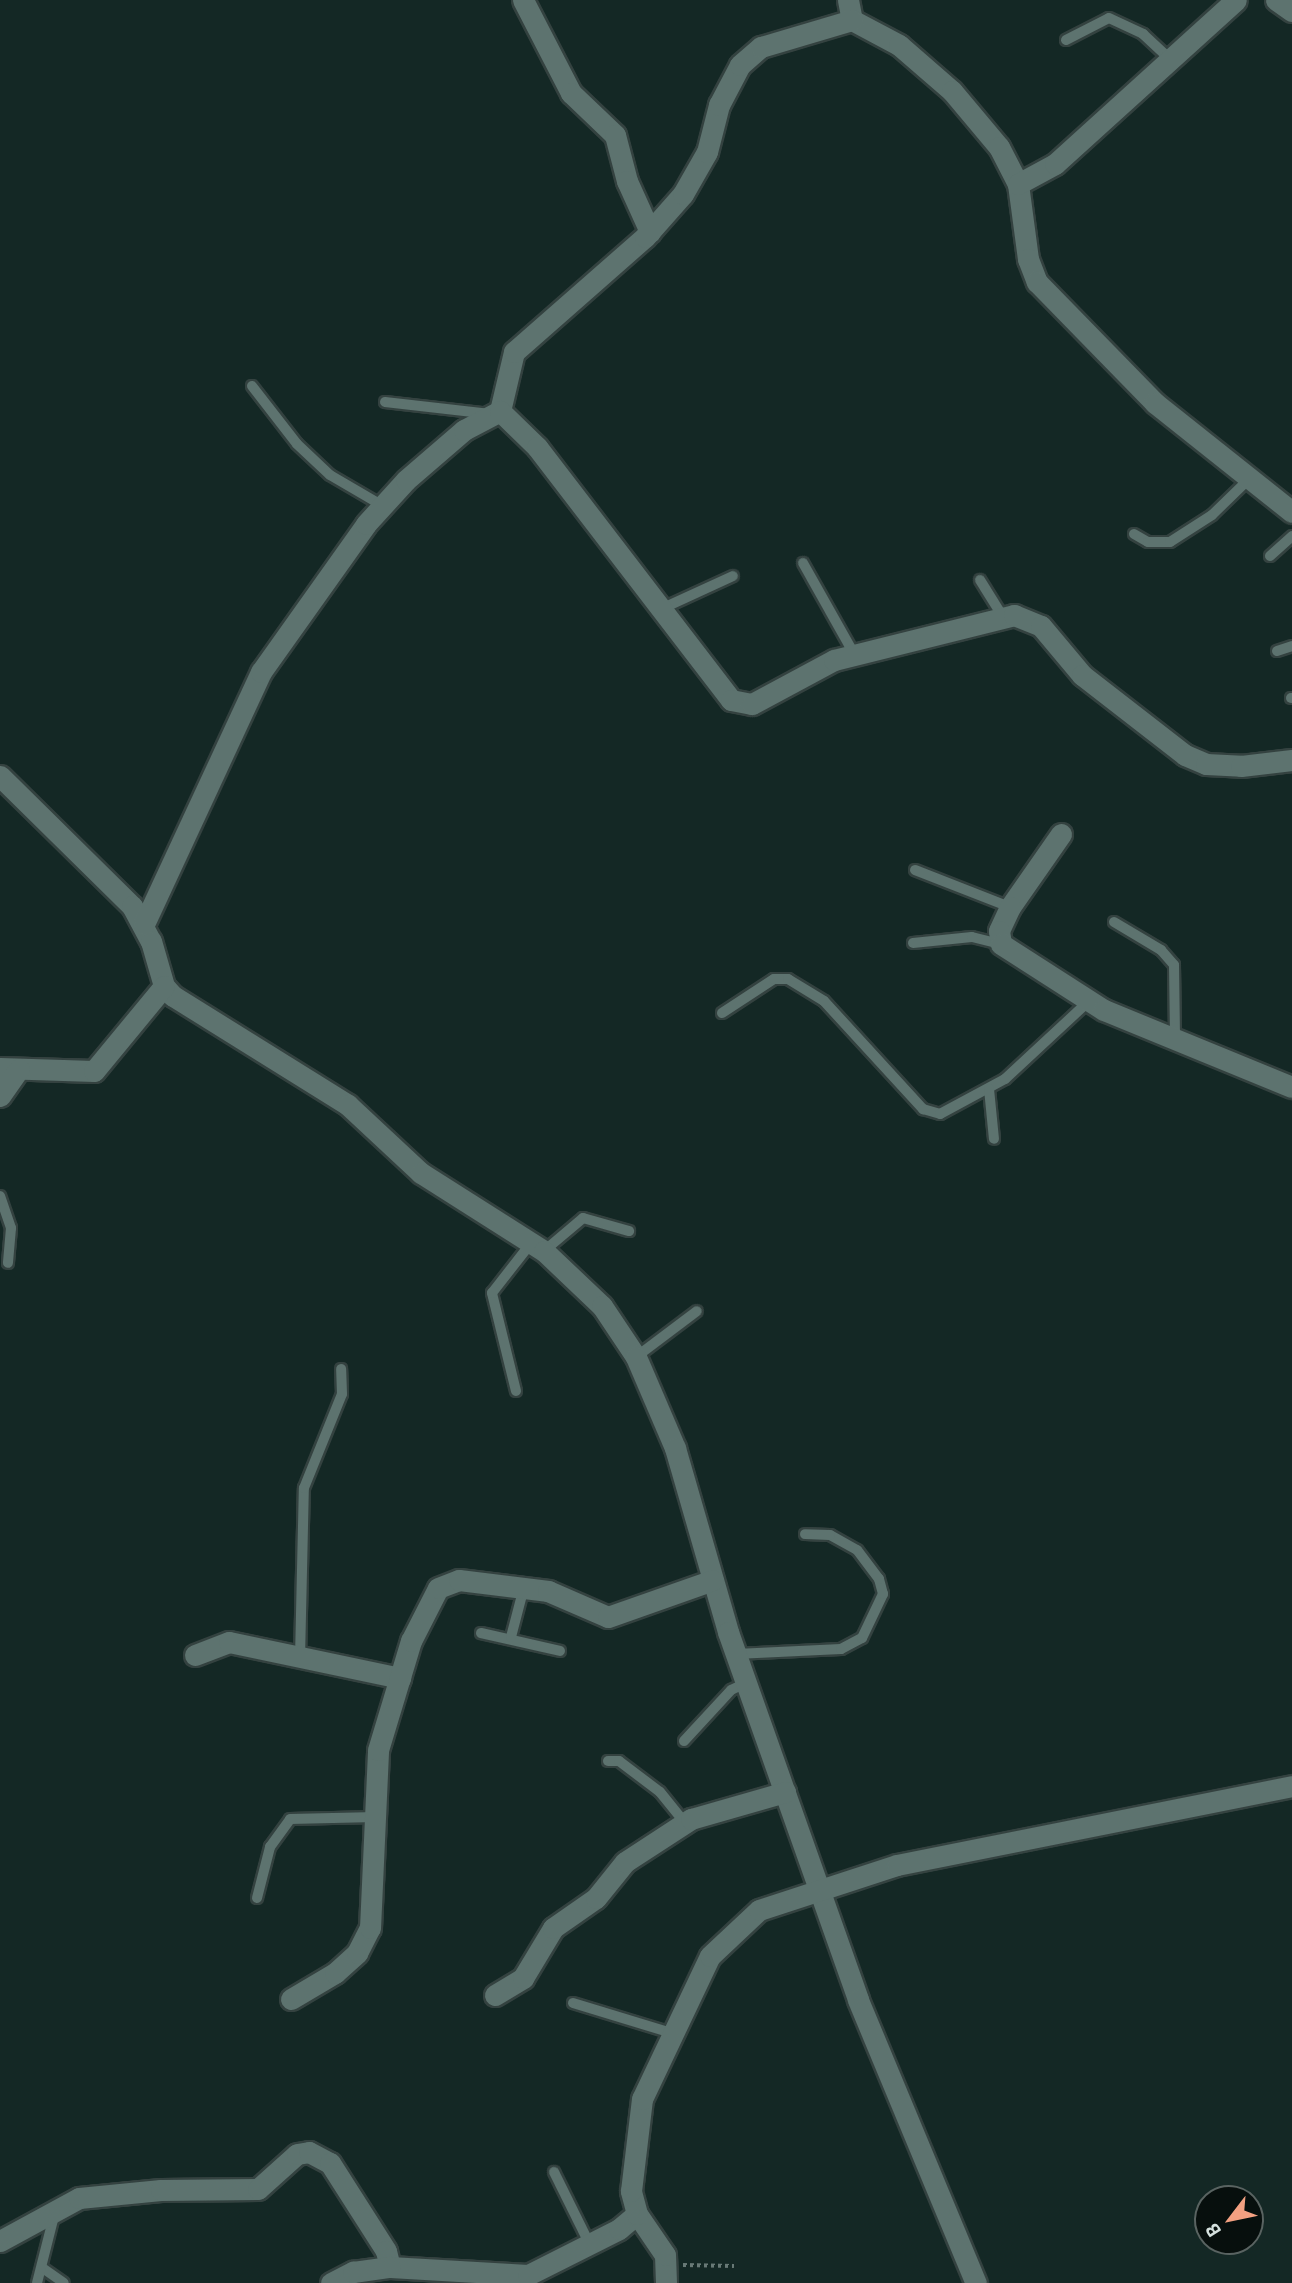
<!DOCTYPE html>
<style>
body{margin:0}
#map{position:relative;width:1292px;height:2283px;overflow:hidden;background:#142825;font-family:"PT Sans",sans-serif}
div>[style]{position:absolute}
.path>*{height:3.5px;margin-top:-1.75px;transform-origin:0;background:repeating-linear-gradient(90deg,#687976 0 3.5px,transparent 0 7px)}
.roads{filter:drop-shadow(2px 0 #344240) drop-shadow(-2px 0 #344240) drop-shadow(0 2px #344240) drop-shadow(0 -2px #344240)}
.service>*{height:10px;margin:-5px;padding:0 5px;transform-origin:5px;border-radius:5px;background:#5d736f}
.minor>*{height:21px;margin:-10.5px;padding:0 10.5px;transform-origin:10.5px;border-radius:10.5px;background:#5d736f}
span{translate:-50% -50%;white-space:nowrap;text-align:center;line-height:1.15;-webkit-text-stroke:5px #070f0d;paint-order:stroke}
.north{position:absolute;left:1194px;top:2185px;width:70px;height:70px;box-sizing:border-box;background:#070f0d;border:2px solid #596361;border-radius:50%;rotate:238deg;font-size:19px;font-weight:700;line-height:28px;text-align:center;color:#d5e1de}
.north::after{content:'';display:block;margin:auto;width:24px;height:32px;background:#f3a081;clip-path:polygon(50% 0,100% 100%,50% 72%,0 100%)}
</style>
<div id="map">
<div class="path">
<i style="left:683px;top:2265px;width:51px;rotate:1.1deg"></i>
</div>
<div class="roads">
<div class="service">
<i style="left:1066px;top:40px;width:48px;rotate:-27.1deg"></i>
<i style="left:1109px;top:18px;width:38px;rotate:25deg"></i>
<i style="left:1143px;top:34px;width:40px;rotate:43deg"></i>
<i style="left:252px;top:386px;width:73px;rotate:52.2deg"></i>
<i style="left:297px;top:444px;width:45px;rotate:43.2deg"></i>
<i style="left:330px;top:475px;width:61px;rotate:30.3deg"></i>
<i style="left:385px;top:402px;width:106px;rotate:6.5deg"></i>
<i style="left:1134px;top:534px;width:16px;rotate:30deg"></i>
<i style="left:1148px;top:542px;width:22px"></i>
<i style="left:1170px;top:542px;width:50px;rotate:-32.7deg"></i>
<i style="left:1212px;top:515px;width:52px;rotate:-44.2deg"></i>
<i style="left:1270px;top:556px;width:30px;rotate:-42deg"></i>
<i style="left:803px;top:563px;width:104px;rotate:60.7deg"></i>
<i style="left:980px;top:580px;width:44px;rotate:58.1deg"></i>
<i style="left:661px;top:609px;width:79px;rotate:-24.6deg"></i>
<i style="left:1277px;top:651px;width:16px;rotate:-18deg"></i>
<i style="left:1291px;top:698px;width:1px"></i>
<i style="left:915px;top:870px;width:102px;rotate:21.3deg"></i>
<i style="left:1114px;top:922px;width:55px;rotate:30.8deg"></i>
<i style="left:1161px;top:950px;width:20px;rotate:49deg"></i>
<i style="left:1174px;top:965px;width:74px;rotate:89.2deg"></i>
<i style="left:913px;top:943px;width:59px;rotate:-5.8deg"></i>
<i style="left:972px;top:937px;width:30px;rotate:14deg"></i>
<i style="left:722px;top:1013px;width:62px;rotate:-33.2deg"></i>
<i style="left:774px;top:979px;width:14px"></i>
<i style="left:788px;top:979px;width:42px;rotate:31.4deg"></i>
<i style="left:824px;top:1001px;width:147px;rotate:47.5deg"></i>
<i style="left:923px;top:1109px;width:18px;rotate:16deg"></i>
<i style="left:940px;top:1114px;width:74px;rotate:-28.3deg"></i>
<i style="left:1005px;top:1079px;width:115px;rotate:-42.9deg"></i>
<i style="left:989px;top:1089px;width:50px;rotate:84.3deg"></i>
<i style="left:0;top:1196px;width:34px;rotate:71deg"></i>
<i style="left:11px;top:1228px;width:35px;rotate:95deg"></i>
<i style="left:544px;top:1251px;width:51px;rotate:-40.2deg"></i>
<i style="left:583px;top:1218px;width:48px;rotate:15.8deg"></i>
<i style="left:636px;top:1357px;width:76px;rotate:-37deg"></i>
<i style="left:516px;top:1391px;width:101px;rotate:-103.8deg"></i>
<i style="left:492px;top:1293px;width:63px;rotate:-52deg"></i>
<i style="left:481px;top:1633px;width:81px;rotate:12.8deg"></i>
<i style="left:511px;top:1637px;width:52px;rotate:-75.4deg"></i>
<i style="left:736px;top:1654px;width:105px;rotate:-2.7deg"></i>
<i style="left:841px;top:1649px;width:24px;rotate:-28deg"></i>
<i style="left:862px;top:1638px;width:49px;rotate:-64.5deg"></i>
<i style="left:883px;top:1594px;width:16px;rotate:-105deg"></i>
<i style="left:879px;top:1579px;width:36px;rotate:-127deg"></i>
<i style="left:857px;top:1550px;width:31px;rotate:-151deg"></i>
<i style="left:830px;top:1535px;width:25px;rotate:-178deg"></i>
<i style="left:300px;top:1658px;width:170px;rotate:-88.7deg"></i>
<i style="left:304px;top:1488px;width:101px;rotate:-68deg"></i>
<i style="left:342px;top:1394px;width:25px;rotate:-92deg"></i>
<i style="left:684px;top:1741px;width:69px;rotate:-47.3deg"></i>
<i style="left:731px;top:1690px;width:17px;rotate:-25deg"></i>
<i style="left:608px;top:1761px;width:11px"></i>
<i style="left:619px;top:1761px;width:51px;rotate:37.1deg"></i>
<i style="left:660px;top:1792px;width:40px;rotate:51deg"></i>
<i style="left:257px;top:1898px;width:53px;rotate:-75.7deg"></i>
<i style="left:270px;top:1847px;width:34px;rotate:-54deg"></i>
<i style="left:290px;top:1819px;width:86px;rotate:-1.3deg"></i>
<i style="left:573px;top:2003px;width:103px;rotate:16.9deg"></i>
<i style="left:554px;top:2172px;width:81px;rotate:63.7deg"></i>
<i style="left:44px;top:2269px;width:24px;rotate:35deg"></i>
<i style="left:37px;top:2283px;width:73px;rotate:-75.8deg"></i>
</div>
<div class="minor">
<i style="left:523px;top:0;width:105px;rotate:62.7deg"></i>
<i style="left:571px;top:93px;width:61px;rotate:43.7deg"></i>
<i style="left:615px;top:135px;width:48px;rotate:75.4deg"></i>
<i style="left:627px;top:181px;width:56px;rotate:65.7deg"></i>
<i style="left:848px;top:0;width:20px;rotate:79deg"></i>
<i style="left:852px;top:20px;width:53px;rotate:28deg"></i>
<i style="left:899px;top:45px;width:70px;rotate:41deg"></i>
<i style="left:952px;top:91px;width:73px;rotate:50deg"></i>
<i style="left:999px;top:147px;width:42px;rotate:62.8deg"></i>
<i style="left:1018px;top:184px;width:76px;rotate:82.4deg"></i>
<i style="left:1028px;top:259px;width:25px;rotate:69deg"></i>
<i style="left:1037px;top:282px;width:169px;rotate:45.7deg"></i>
<i style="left:1155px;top:403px;width:175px;rotate:38.5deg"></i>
<i style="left:1276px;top:0;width:19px;rotate:35deg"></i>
<i style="left:1018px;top:184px;width:42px;rotate:-28.4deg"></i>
<i style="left:1055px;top:164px;width:244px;rotate:-42.2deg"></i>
<i style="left:500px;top:411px;width:61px;rotate:-76.7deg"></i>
<i style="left:514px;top:352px;width:174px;rotate:-41.3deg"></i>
<i style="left:645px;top:237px;width:57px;rotate:-48.5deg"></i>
<i style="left:683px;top:194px;width:48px;rotate:-60.3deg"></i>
<i style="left:707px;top:152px;width:49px;rotate:-75.7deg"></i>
<i style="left:719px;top:105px;width:45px;rotate:-62.3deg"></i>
<i style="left:740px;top:65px;width:28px;rotate:-41deg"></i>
<i style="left:761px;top:47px;width:95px;rotate:-16.5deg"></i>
<i style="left:0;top:776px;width:185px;rotate:44.6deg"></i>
<i style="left:132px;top:906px;width:40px;rotate:62deg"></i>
<i style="left:151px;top:941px;width:47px;rotate:73.9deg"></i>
<i style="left:164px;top:986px;width:13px;rotate:48deg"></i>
<i style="left:173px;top:996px;width:206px;rotate:31.9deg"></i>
<i style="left:348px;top:1105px;width:100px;rotate:43deg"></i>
<i style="left:421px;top:1173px;width:146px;rotate:32.4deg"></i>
<i style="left:544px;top:1251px;width:80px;rotate:43.5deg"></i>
<i style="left:602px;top:1306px;width:61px;rotate:56.3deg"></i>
<i style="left:636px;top:1357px;width:99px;rotate:66.8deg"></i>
<i style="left:675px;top:1448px;width:191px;rotate:73.9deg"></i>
<i style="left:728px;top:1632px;width:390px;rotate:70.5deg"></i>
<i style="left:858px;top:2000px;width:307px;rotate:67.4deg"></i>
<i style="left:1061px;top:834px;width:89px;rotate:124.9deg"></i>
<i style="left:1010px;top:907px;width:26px;rotate:115deg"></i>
<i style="left:999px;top:931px;width:13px;rotate:81deg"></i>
<i style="left:1001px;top:944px;width:122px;rotate:32.7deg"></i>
<i style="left:1104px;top:1010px;width:203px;rotate:22.3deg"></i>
<i style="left:144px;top:924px;width:278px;rotate:-65.1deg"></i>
<i style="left:261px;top:672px;width:181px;rotate:-54.6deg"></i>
<i style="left:366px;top:524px;width:59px;rotate:-47.7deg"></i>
<i style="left:406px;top:480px;width:77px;rotate:-40.8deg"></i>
<i style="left:464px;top:430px;width:41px;rotate:-27.8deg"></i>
<i style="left:500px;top:411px;width:52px;rotate:44.2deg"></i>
<i style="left:537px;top:447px;width:319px;rotate:52.5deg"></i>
<i style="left:731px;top:700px;width:21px;rotate:11deg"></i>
<i style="left:752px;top:704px;width:93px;rotate:-28.2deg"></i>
<i style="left:834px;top:660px;width:186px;rotate:-14deg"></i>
<i style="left:1014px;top:615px;width:29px;rotate:22deg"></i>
<i style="left:1041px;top:626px;width:64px;rotate:50.1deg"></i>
<i style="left:1082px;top:675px;width:130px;rotate:37.8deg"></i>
<i style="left:1185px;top:755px;width:23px;rotate:23deg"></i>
<i style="left:1206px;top:764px;width:35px;rotate:3deg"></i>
<i style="left:1241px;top:766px;width:51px;rotate:-6.7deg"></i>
<i style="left:0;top:1068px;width:94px;rotate:1.8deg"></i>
<i style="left:94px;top:1071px;width:110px;rotate:-50.5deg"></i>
<i style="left:0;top:1096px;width:33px;rotate:-55deg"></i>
<i style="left:195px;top:1655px;width:36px;rotate:-21deg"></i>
<i style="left:229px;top:1642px;width:175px;rotate:11.9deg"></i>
<i style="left:495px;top:1995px;width:33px;rotate:-31deg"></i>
<i style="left:523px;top:1978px;width:58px;rotate:-59deg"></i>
<i style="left:553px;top:1928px;width:52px;rotate:-34.9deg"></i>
<i style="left:596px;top:1898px;width:46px;rotate:-51.1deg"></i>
<i style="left:625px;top:1862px;width:79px;rotate:-33.1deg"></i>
<i style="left:691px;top:1819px;width:98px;rotate:-16deg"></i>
<i style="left:291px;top:1999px;width:51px;rotate:-30.6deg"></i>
<i style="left:335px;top:1973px;width:30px;rotate:-42deg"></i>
<i style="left:357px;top:1953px;width:28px;rotate:-63deg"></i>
<i style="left:370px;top:1928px;width:178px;rotate:-87.4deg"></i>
<i style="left:378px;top:1750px;width:114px;rotate:-73.2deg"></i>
<i style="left:411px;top:1641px;width:59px;rotate:-63deg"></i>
<i style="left:438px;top:1588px;width:22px;rotate:-21deg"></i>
<i style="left:459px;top:1580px;width:90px;rotate:7deg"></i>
<i style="left:548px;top:1591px;width:65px;rotate:23.4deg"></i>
<i style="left:608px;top:1617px;width:111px;rotate:-19.4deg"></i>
<i style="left:0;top:2241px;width:90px;rotate:-28.6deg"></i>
<i style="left:79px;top:2198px;width:82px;rotate:-5.6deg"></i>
<i style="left:161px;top:2190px;width:97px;rotate:-0.6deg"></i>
<i style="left:258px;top:2189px;width:52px;rotate:-41.9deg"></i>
<i style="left:297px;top:2154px;width:12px;rotate:-9deg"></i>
<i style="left:309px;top:2152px;width:24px;rotate:28deg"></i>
<i style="left:330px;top:2163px;width:104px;rotate:57.5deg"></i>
<i style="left:386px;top:2251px;width:16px;rotate:76deg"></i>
<i style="left:390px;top:2267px;width:138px;rotate:3.3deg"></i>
<i style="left:528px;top:2275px;width:102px;rotate:-26.8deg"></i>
<i style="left:619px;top:2229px;width:23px;rotate:-40deg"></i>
<i style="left:331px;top:2283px;width:25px;rotate:-27deg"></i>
<i style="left:353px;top:2272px;width:37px;rotate:-8deg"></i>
<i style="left:666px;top:2283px;width:28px;rotate:-92deg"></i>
<i style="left:665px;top:2255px;width:50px;rotate:-124.3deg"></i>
<i style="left:637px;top:2214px;width:24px;rotate:-105deg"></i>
<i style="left:631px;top:2191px;width:93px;rotate:-83.2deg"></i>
<i style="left:642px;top:2099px;width:158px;rotate:-64.6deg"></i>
<i style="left:710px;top:1956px;width:67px;rotate:-43.2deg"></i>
<i style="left:759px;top:1910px;width:145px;rotate:-18.1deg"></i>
<i style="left:897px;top:1865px;width:403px;rotate:-11.3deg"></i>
</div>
</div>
<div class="north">B</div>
</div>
